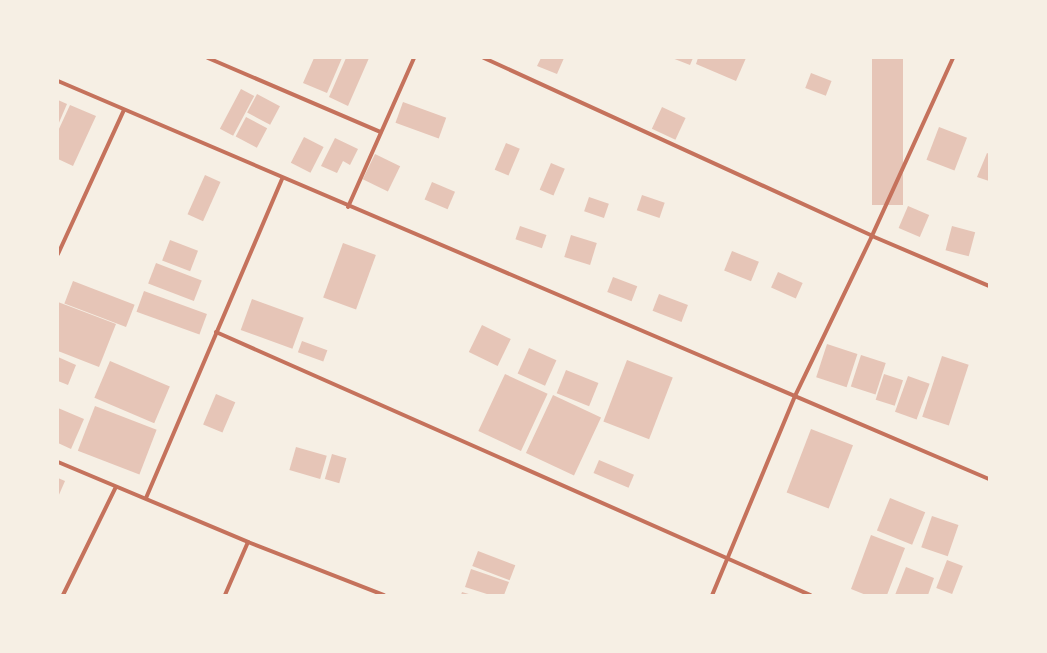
<!DOCTYPE html>
<style>
body{margin:0}
#map{position:relative;width:1047px;height:653px;overflow:hidden;background:#f6efe4;font-family:Mulish,sans-serif}
div>[style]{position:absolute}
.building>*{inset:0;background:#e6c5b7;transform-origin:0 0}
.minor>*{height:4px;margin:-2px;padding:0 2px;transform-origin:2px;border-radius:2px;background:#c5725c}
span{translate:-50% -50%;white-space:nowrap;text-align:center;line-height:1.15;-webkit-text-stroke:3.5px #f6efe4;paint-order:stroke}
.frame{position:absolute;inset:0;border:59px solid #f6efe4;pointer-events:none}
</style>
<div id="map">
<div class="building">
<i style="clip-path:polygon(314px 58px,342px 58px,327px 93px,303px 83px)"></i>
<i style="clip-path:polygon(346px 58px,369px 58px,348px 106px,329px 97px)"></i>
<i style="clip-path:polygon(541px 58px,564px 58px,557px 74px,537px 66px)"></i>
<i style="clip-path:polygon(672px 58px,693px 58px,690px 65px)"></i>
<i style="clip-path:polygon(698px 58px,746px 58px,736px 81px,696px 64px)"></i>
<i style="left:872px;top:58px;width:31px;height:147px"></i>
<i style="left:811px;top:73px;width:22px;height:16px;rotate:21deg"></i>
<i style="left:241px;top:89px;width:15px;height:45px;rotate:28deg"></i>
<i style="left:257px;top:94px;width:26px;height:21px;rotate:28deg"></i>
<i style="clip-path:polygon(58px 100px,67px 104px,58px 125px)"></i>
<i style="left:403px;top:102px;width:46px;height:22px;rotate:20deg"></i>
<i style="clip-path:polygon(70px 105px,96px 116px,73px 166px,58px 159px,58px 131px)"></i>
<i style="left:662px;top:107px;width:26px;height:24px;rotate:25deg"></i>
<i style="left:246px;top:117px;width:24px;height:22px;rotate:28deg"></i>
<i style="left:939px;top:127px;width:30px;height:35px;rotate:21deg"></i>
<i style="left:304px;top:137px;width:22px;height:29px;rotate:27deg"></i>
<i style="clip-path:polygon(335px 138px,358px 149px,350px 165px,343px 161px,337px 173px,321px 166px)"></i>
<i style="left:506px;top:143px;width:15px;height:29px;rotate:23deg"></i>
<i style="clip-path:polygon(987px 153px,989px 154px,989px 181px,977px 177px)"></i>
<i style="left:375px;top:154px;width:28px;height:28px;rotate:26deg"></i>
<i style="left:551px;top:163px;width:15px;height:29px;rotate:23deg"></i>
<i style="left:205px;top:175px;width:17px;height:43px;rotate:24deg"></i>
<i style="left:432px;top:182px;width:25px;height:19px;rotate:23deg"></i>
<i style="left:642px;top:195px;width:24px;height:16px;rotate:19deg"></i>
<i style="left:589px;top:197px;width:21px;height:15px;rotate:19deg"></i>
<i style="left:908px;top:206px;width:23px;height:24px;rotate:23deg"></i>
<i style="left:520px;top:226px;width:28px;height:14px;rotate:19deg"></i>
<i style="left:952px;top:226px;width:24px;height:25px;rotate:15deg"></i>
<i style="left:571px;top:235px;width:27px;height:23px;rotate:17deg"></i>
<i style="left:170px;top:240px;width:30px;height:22px;rotate:21deg"></i>
<i style="left:343px;top:243px;width:35px;height:58px;rotate:20deg"></i>
<i style="left:732px;top:251px;width:29px;height:21px;rotate:22deg"></i>
<i style="left:156px;top:263px;width:49px;height:22px;rotate:21deg"></i>
<i style="left:778px;top:272px;width:27px;height:17px;rotate:24deg"></i>
<i style="left:613px;top:277px;width:26px;height:16px;rotate:21deg"></i>
<i style="left:73px;top:281px;width:66px;height:24px;rotate:21deg"></i>
<i style="left:144px;top:291px;width:67px;height:22px;rotate:20deg"></i>
<i style="left:659px;top:294px;width:31px;height:18px;rotate:21deg"></i>
<i style="left:252px;top:299px;width:55px;height:33px;rotate:20deg"></i>
<i style="clip-path:polygon(58px 302px,116px 324px,99px 367px,58px 351px)"></i>
<i style="left:482px;top:325px;width:32px;height:30px;rotate:26deg"></i>
<i style="left:302px;top:341px;width:27px;height:12px;rotate:20deg"></i>
<i style="left:827px;top:344px;width:32px;height:35px;rotate:18deg"></i>
<i style="left:529px;top:348px;width:30px;height:28px;rotate:24deg"></i>
<i style="left:861px;top:355px;width:26px;height:33px;rotate:18deg"></i>
<i style="left:942px;top:356px;width:28px;height:64px;rotate:18deg"></i>
<i style="clip-path:polygon(58px 357px,76px 365px,68px 385px,58px 381px)"></i>
<i style="left:627px;top:360px;width:49px;height:66px;rotate:21deg"></i>
<i style="left:110px;top:361px;width:65px;height:40px;rotate:23deg"></i>
<i style="left:566px;top:370px;width:35px;height:25px;rotate:22deg"></i>
<i style="left:505px;top:374px;width:47px;height:63px;rotate:25deg"></i>
<i style="left:884px;top:374px;width:20px;height:27px;rotate:18deg"></i>
<i style="left:908px;top:376px;width:23px;height:38px;rotate:20deg"></i>
<i style="left:216px;top:394px;width:21px;height:33px;rotate:23deg"></i>
<i style="left:553px;top:395px;width:53px;height:64px;rotate:25deg"></i>
<i style="left:95px;top:406px;width:66px;height:48px;rotate:21deg"></i>
<i style="clip-path:polygon(58px 408px,84px 419px,71px 449px,58px 443px)"></i>
<i style="left:811px;top:429px;width:45px;height:68px;rotate:21deg"></i>
<i style="left:296px;top:447px;width:32px;height:24px;rotate:16deg"></i>
<i style="left:332px;top:454px;width:15px;height:26px;rotate:16deg"></i>
<i style="left:599px;top:460px;width:38px;height:14px;rotate:23deg"></i>
<i style="clip-path:polygon(58px 478px,65px 481px,58px 497px)"></i>
<i style="left:890px;top:498px;width:38px;height:35px;rotate:22deg"></i>
<i style="left:932px;top:516px;width:28px;height:33px;rotate:19deg"></i>
<i style="clip-path:polygon(871px 535px,905px 548px,887px 595px,866px 595px,851px 589px)"></i>
<i style="left:478px;top:551px;width:40px;height:16px;rotate:21deg"></i>
<i style="left:947px;top:560px;width:17px;height:30px;rotate:21deg"></i>
<i style="clip-path:polygon(906px 567px,934px 578px,928px 595px,895px 595px)"></i>
<i style="clip-path:polygon(471px 569px,509px 582px,504px 595px,490px 595px,465px 587px)"></i>
<i style="clip-path:polygon(462px 592px,472px 595px,461px 595px)"></i>
</div>
<div class="minor">
<i style="left:208px;top:58px;width:188px;rotate:23.2deg"></i>
<i style="left:484px;top:58px;width:427px;rotate:24.6deg"></i>
<i style="left:872px;top:236px;width:178px;rotate:115.7deg"></i>
<i style="left:795px;top:396px;width:216px;rotate:112.6deg"></i>
<i style="left:953px;top:58px;width:196px;rotate:114.5deg"></i>
<i style="left:872px;top:236px;width:127px;rotate:23.1deg"></i>
<i style="left:58px;top:81px;width:1013px;rotate:23.15deg"></i>
<i style="left:348px;top:207px;width:163px;rotate:-66.1deg"></i>
<i style="left:58px;top:254px;width:158px;rotate:-65.4deg"></i>
<i style="left:216px;top:332px;width:650px;rotate:23.88deg"></i>
<i style="left:58px;top:462px;width:206px;rotate:22.8deg"></i>
<i style="left:248px;top:542px;width:58px;rotate:113.5deg"></i>
<i style="left:146px;top:498px;width:347px;rotate:-66.9deg"></i>
<i style="left:248px;top:542px;width:146px;rotate:21.3deg"></i>
<i style="left:63px;top:595px;width:120px;rotate:-63.9deg"></i>
</div>
<div class="frame"></div>
</div>
